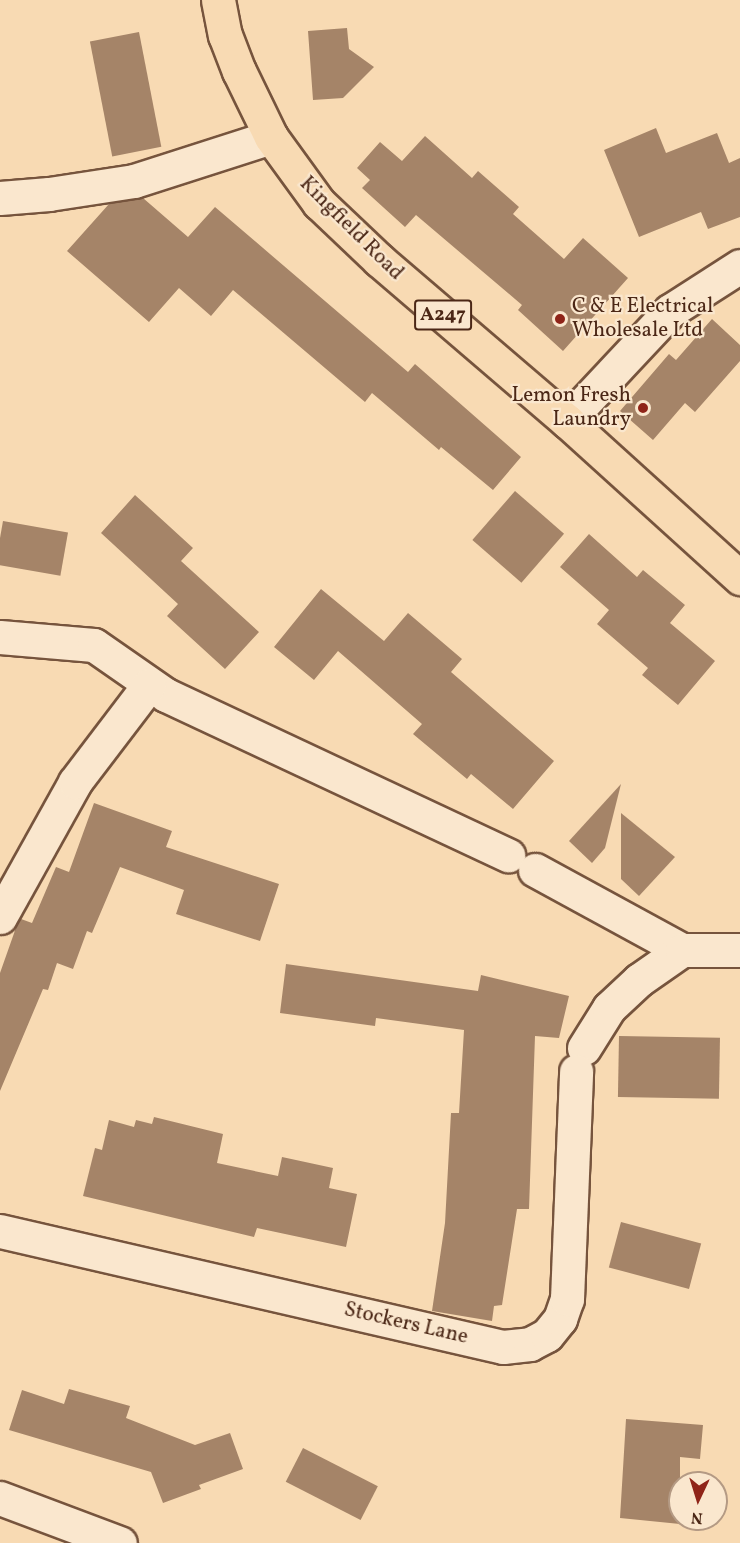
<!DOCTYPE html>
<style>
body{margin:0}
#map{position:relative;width:740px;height:1543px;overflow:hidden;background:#f8dab3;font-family:Vollkorn,serif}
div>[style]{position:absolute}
.building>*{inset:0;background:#a58468;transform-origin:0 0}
.roads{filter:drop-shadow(2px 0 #76543d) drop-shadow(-2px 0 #76543d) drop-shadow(0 2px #76543d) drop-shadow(0 -2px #76543d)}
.minor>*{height:33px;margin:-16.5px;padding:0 16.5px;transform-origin:16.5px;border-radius:16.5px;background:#fae7ce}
.major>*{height:33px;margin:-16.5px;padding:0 16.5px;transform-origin:16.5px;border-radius:16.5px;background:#f8dab3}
.dots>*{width:16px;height:16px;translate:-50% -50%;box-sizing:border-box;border:3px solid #fae7ce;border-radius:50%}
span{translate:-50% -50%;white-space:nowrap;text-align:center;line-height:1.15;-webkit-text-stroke:4.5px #fae7ce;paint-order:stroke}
.shield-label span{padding:2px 4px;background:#fae7ce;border:2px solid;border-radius:4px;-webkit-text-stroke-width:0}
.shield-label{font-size:20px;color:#4b2716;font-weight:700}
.street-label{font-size:21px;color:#4b2716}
.poi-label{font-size:21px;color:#4b2716}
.left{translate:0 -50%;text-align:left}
.right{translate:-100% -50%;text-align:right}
.north{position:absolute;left:668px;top:1471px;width:60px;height:60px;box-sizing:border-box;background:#fae7ce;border:2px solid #b49a84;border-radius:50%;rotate:184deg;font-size:16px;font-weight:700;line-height:24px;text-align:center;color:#4b2716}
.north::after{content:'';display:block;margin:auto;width:21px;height:27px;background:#8f2418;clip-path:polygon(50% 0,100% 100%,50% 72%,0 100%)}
</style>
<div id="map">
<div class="building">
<i style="clip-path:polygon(347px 28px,349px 49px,374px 67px,343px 98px,313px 100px,308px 31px)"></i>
<i style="left:139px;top:32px;width:117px;height:50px;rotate:79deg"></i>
<i style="clip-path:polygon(656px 128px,666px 153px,717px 133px,729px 163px,740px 158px,740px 217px,708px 229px,701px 212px,639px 237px,604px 150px)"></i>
<i style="clip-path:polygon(425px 136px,472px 178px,478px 171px,519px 207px,513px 214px,564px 259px,583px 238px,628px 278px,563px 351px,518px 310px,522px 305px,416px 215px,405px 227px,362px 188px,370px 180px,357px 168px,380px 142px,402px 161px)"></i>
<i style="clip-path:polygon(143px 198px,188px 237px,215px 207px,408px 372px,415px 364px,521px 457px,493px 490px,441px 447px,439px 450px,372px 393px,365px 402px,233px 290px,211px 316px,179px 288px,149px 322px,67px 251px,109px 204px)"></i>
<i style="clip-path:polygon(712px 319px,740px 345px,740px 361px,695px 412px,685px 403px,653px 440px,620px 411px,669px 354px,676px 360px)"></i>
<i style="left:515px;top:491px;width:65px;height:65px;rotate:41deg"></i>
<i style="clip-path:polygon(135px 495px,193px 548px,181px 561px,259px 632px,225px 669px,167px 616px,178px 604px,101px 533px)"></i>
<i style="left:3px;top:521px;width:66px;height:44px;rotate:10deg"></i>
<i style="clip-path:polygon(589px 534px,637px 577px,643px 570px,685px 605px,670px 623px,715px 661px,678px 705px,642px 675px,648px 668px,597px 624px,609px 610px,560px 567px)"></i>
<i style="clip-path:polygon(321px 589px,384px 641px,408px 613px,462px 659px,451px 672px,554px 761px,513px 809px,471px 774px,467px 779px,413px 734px,422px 724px,338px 651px,314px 680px,274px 647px)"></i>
<i style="clip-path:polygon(621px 784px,605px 848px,592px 863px,569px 841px)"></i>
<i style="clip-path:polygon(94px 803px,172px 831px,166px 847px,279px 884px,260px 941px,176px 914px,184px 890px,120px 867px,92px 933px,87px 931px,73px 969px,57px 963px,48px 990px,43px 989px,0 1091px,0 973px,18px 922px,21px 919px,32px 923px,56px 867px,69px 872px)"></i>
<i style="clip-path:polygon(621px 813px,675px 857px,639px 896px,621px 879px)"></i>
<i style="clip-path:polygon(286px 964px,478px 991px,481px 975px,569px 996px,559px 1038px,535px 1036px,529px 1209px,517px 1209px,502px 1305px,494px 1306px,492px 1321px,432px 1311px,445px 1223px,451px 1113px,459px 1113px,464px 1030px,376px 1018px,375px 1026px,280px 1013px)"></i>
<i style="left:619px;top:1036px;width:101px;height:61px;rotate:1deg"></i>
<i style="clip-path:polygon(154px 1117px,223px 1134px,217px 1163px,278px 1176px,282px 1157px,333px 1168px,329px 1188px,357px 1194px,346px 1247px,257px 1228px,254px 1237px,83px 1196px,95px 1148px,102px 1150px,109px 1120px,134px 1127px,136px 1120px,152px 1124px)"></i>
<i style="left:621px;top:1222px;width:83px;height:47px;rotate:15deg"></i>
<i style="clip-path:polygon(69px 1389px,130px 1406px,126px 1418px,195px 1445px,230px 1433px,243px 1469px,199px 1485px,201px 1489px,163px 1503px,151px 1472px,9px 1430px,22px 1390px,64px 1404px)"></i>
<i style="clip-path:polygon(626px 1419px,703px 1425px,700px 1459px,680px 1457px,680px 1524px,620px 1518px)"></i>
<i style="left:303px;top:1448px;width:84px;height:38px;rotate:27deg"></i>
</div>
<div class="roads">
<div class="minor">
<i style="left:0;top:198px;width:49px;rotate:-4.7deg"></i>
<i style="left:49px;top:194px;width:86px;rotate:-8.7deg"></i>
<i style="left:134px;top:181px;width:144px;rotate:-17.8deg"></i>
<i style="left:567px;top:421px;width:151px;rotate:-46.9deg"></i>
<i style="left:670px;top:311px;width:83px;rotate:-32.7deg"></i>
<i style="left:0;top:637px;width:94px;rotate:4.9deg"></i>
<i style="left:94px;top:645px;width:88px;rotate:34.8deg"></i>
<i style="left:166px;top:695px;width:378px;rotate:25.1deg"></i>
<i style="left:535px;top:870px;width:167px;rotate:28.6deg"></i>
<i style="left:0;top:917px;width:154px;rotate:-60.9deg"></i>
<i style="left:75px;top:782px;width:122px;rotate:-52.7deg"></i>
<i style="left:584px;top:1048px;width:47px;rotate:-58deg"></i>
<i style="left:609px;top:1008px;width:41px;rotate:-43deg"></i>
<i style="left:639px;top:980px;width:52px;rotate:-34.9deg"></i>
<i style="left:682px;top:950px;width:58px"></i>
<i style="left:0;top:1231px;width:516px;rotate:12.99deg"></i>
<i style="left:503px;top:1347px;width:27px;rotate:-6deg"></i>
<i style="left:530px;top:1344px;width:19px;rotate:-28deg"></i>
<i style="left:547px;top:1335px;width:21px;rotate:-51deg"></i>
<i style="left:560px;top:1319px;width:21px;rotate:-71deg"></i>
<i style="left:567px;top:1299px;width:228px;rotate:-87.7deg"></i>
<i style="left:0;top:1498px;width:128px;rotate:20.6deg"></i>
</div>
<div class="major">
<i style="left:218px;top:0;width:36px;rotate:79deg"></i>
<i style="left:225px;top:35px;width:39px;rotate:69deg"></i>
<i style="left:239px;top:71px;width:73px;rotate:64.1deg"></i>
<i style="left:271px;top:137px;width:82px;rotate:54deg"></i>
<i style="left:319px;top:203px;width:83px;rotate:43.5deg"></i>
<i style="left:379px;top:260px;width:248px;rotate:40.6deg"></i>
<i style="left:567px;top:421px;width:234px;rotate:42.2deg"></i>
</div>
</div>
<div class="dots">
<i style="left:560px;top:319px;background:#8f2418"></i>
<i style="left:643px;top:408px;background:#8f2418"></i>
</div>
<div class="shield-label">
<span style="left:443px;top:315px">A247</span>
</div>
<div class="street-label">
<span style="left:351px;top:229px;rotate:45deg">Kingfield Road</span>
<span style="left:406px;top:1324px;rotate:13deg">Stockers Lane</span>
</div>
<div class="poi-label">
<span class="left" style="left:572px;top:319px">C &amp; E Electrical<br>Wholesale Ltd</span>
<span class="right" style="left:631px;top:408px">Lemon Fresh<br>Laundry</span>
</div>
<div class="north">N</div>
</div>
